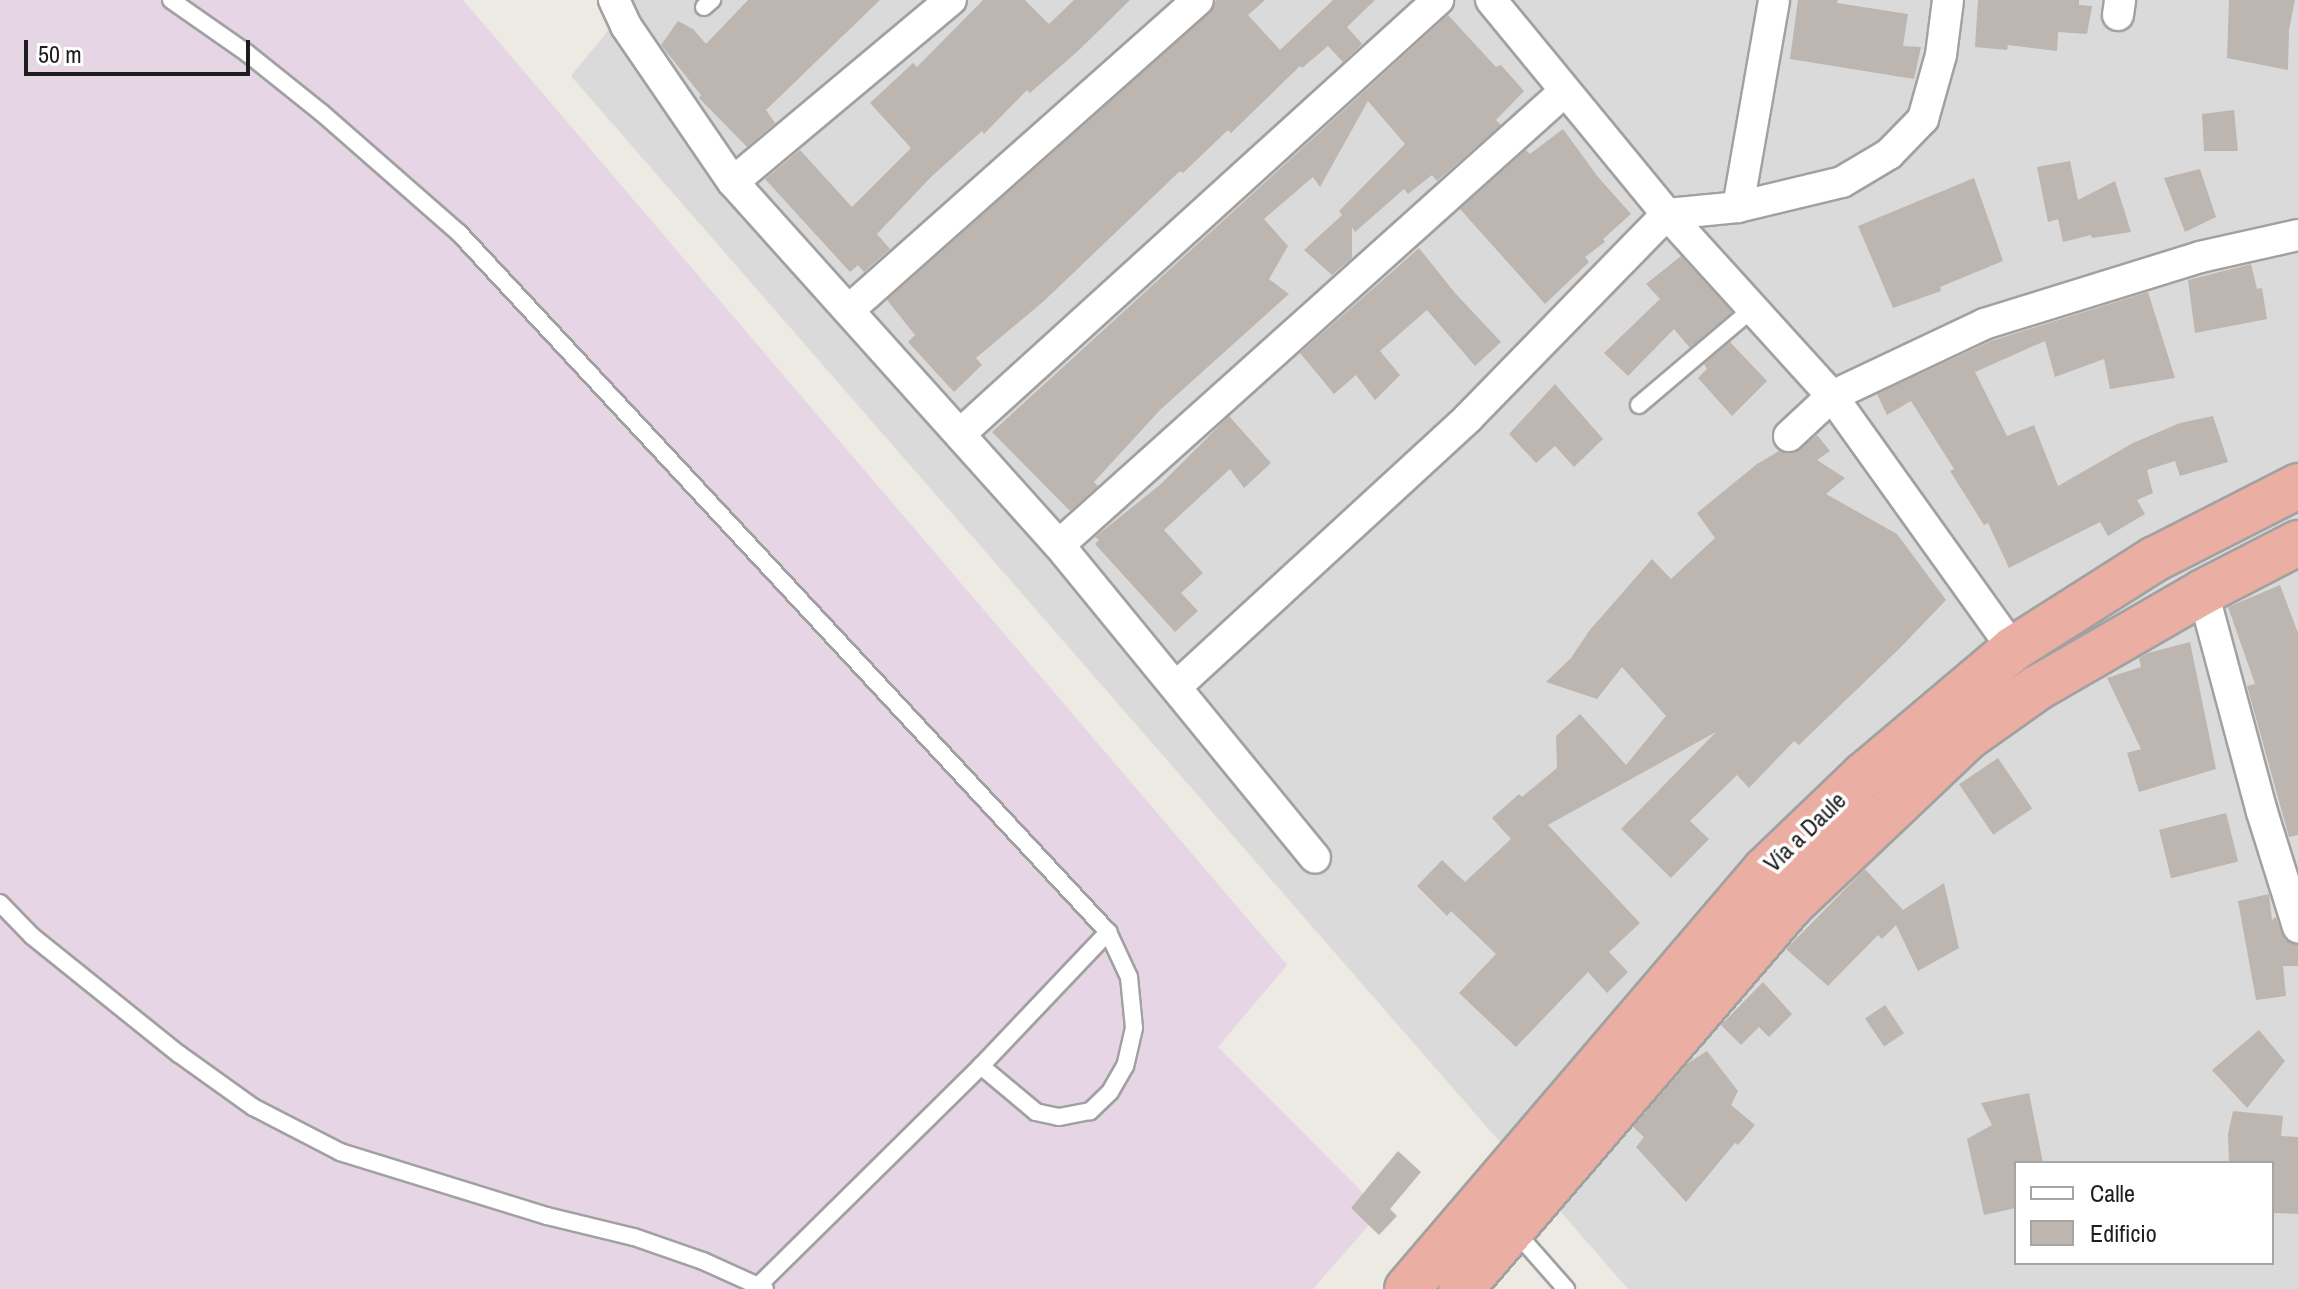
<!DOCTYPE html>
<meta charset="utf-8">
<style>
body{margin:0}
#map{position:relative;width:2298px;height:1289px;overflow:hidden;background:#ede9e3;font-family:"Archivo Narrow",sans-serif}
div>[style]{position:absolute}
.residential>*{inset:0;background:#dbdada}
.industrial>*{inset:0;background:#e6d5e4}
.building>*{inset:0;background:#bdb5b0;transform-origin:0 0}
.roads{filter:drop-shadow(2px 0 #a1a1a1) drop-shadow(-2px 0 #a1a1a1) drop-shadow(0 2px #a1a1a1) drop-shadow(0 -2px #a1a1a1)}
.service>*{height:16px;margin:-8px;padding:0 8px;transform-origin:8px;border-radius:8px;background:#fff}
.minor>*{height:30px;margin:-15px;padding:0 15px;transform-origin:15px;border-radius:15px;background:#fff}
.trunk>*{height:44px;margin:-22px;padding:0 22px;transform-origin:22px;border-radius:22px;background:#eaaea2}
span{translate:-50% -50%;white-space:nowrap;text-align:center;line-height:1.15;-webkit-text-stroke:7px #fff;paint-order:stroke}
.street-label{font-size:24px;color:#1d1d1d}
.legend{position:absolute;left:2014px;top:1161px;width:260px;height:104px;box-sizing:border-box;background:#fff;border:2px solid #a5a5a5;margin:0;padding:10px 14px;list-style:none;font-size:24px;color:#1d1d1d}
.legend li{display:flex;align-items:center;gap:16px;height:40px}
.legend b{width:40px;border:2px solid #a5a5a5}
.scale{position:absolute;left:24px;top:40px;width:226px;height:36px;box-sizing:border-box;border:4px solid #1d1d1d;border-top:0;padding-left:10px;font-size:24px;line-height:28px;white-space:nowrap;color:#1d1d1d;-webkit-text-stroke:6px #fff;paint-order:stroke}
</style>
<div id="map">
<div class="residential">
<i style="clip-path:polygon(evenodd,633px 0,2298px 0,2298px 1289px,1628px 1289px,571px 76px,633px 0,2016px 1163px,2272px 1163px,2272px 1263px,2016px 1263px,2016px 1163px)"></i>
</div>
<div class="industrial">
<i style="clip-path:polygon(0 0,463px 0,1287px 965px,1218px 1047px,1381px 1211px,1313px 1289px,0 1289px)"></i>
</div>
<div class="building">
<i style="clip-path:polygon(748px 0,880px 0,766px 110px,775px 123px,747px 147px,699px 98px,701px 95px,661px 45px,678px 21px,693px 29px,706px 44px)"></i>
<i style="clip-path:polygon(983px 0,1025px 0,1049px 24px,1074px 0,1130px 0,1079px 50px,1030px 93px,1027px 90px,984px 134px,982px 131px,931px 177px,877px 234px,890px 249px,864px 272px,858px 265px,850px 272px,765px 179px,800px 150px,852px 207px,911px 148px,870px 103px,913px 63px,917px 67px)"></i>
<i style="clip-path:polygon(1216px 0,1265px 0,1248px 15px,1280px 50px,1333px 0,1375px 0,1347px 27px,1362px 44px,1343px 62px,1328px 46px,1302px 68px,1300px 66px,1231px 133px,1228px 130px,1183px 173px,1180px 171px,1045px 300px,976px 358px,982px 365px,954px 392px,908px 342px,915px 335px,887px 300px,1210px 13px)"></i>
<i style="clip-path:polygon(1798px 0,1838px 0,1837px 3px,1908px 14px,1903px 46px,1921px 47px,1914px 79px,1790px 59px)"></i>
<i style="clip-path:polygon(1978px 0,2079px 0,2079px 5px,2092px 6px,2087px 34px,2058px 32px,2057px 51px,2008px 45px,2007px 50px,1975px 47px)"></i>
<i style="clip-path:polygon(2229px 0,2295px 0,2289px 30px,2288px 70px,2227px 58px)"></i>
<i style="clip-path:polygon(1448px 15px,1496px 67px,1501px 65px,1524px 91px,1496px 120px,1501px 125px,1437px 181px,1432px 175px,1408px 194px,1404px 189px,1355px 232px,1352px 227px,1352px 258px,1332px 275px,1304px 250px,1342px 215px,1339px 211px,1405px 144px,1368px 101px,1320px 187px,1313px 177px,1264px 219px,1288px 246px,1269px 279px,1289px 294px,1160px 410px,1094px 482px,1098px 486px,1070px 511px,992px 432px)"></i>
<i style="clip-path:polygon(2234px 110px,2238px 151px,2204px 151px,2202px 114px)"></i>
<i style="clip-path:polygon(1563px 129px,1598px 177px,1631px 214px,1603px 239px,1605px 242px,1585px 257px,1589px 262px,1545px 304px,1460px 209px,1526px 150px,1530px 154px)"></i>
<i style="clip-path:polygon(2070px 161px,2078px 200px,2115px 181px,2131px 232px,2092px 238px,2091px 235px,2063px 242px,2058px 219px,2048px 222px,2037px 167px)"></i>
<i style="clip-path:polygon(2200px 169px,2216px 217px,2185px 232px,2164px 178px)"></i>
<i style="clip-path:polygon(1974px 178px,2003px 261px,1940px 287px,1941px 291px,1893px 308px,1858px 226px)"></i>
<i style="clip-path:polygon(1419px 248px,1455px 293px,1501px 342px,1475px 366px,1427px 310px,1380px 351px,1400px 375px,1375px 400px,1356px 375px,1334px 394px,1300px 353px)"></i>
<i style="clip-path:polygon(1681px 256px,1732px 312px,1690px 348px,1674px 329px,1628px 376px,1604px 353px,1660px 299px,1646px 284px)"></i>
<i style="clip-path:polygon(2251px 264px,2257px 289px,2262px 288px,2267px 319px,2195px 333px,2188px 280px)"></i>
<i style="clip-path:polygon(2148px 292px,2175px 378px,2110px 389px,2104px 359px,2055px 377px,2045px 341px,1975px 372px,2007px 436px,2034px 425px,2058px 486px,2133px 443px,2180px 423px,2213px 416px,2228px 462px,2180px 476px,2175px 461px,2147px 470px,2153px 493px,2137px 500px,2145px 514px,2108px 536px,2100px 522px,2009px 568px,1988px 523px,1984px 525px,1950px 471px,1954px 469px,1911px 401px,1887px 415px,1877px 394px,1991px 341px)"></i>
<i style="clip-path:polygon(1730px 342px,1767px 381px,1732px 416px,1698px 378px,1707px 369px,1704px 364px)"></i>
<i style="clip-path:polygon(1555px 384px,1603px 439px,1574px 467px,1555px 446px,1536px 463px,1509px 434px)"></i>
<i style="clip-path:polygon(1229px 416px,1271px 463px,1244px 488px,1230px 469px,1164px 530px,1203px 573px,1181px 593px,1198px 611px,1175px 632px,1095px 544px,1099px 540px,1095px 537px,1161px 484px)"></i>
<i style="clip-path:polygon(1817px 435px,1830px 451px,1817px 460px,1845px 478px,1826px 494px,1897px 534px,1946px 600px,1900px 648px,1799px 745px,1794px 741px,1749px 788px,1737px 775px,1690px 821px,1709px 839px,1671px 878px,1621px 829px,1716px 732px,1548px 825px,1640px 923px,1609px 952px,1628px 972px,1607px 993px,1588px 972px,1516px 1047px,1459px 993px,1496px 954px,1451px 911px,1447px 916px,1417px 886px,1442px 860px,1465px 882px,1511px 839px,1492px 818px,1519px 794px,1522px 797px,1557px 768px,1556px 736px,1580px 714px,1626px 765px,1666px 716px,1622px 667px,1597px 699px,1546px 682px,1571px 658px,1589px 631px,1652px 559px,1671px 579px,1715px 538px,1697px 513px,1757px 464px,1779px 451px,1794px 453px)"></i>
<i style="clip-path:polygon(2280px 585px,2298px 633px,2298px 835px,2289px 837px,2247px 686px,2255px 684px,2228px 607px)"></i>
<i style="clip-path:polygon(2190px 642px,2216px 769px,2139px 792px,2127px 753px,2141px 749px,2107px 678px,2141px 667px,2139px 658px,2148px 653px)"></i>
<i style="left:1998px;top:758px;width:61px;height:47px;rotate:56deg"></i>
<i style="left:2226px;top:813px;width:50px;height:69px;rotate:76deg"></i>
<i style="clip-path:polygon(1865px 869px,1903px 910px,1944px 883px,1959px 948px,1918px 971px,1896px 925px,1882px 939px,1878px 935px,1828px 986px,1786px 949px)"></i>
<i style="clip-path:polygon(2269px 894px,2272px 920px,2276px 917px,2285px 940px,2298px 944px,2298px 966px,2283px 966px,2286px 996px,2256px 1000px,2238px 901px)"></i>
<i style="clip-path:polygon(1763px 982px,1792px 1014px,1769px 1037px,1759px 1027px,1741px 1045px,1721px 1025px)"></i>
<i style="left:1885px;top:1005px;width:34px;height:24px;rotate:56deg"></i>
<i style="clip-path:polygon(2259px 1030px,2285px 1061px,2247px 1108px,2212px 1070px)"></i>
<i style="clip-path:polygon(1707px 1051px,1738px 1091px,1731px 1105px,1755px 1125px,1738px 1145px,1735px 1143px,1686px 1202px,1636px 1147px,1644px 1137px,1633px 1127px,1688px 1063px)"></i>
<i style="clip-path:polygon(2029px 1093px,2043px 1163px,2016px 1163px,2016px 1208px,1984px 1215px,1967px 1139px,1992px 1125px,1981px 1103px)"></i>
<i style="clip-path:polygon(2233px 1111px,2283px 1116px,2281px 1136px,2298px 1137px,2298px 1214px,2272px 1213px,2272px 1163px,2229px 1163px,2228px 1134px)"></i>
<i style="clip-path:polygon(1398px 1151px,1421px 1172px,1390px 1209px,1397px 1216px,1379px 1235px,1351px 1208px)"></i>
</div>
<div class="roads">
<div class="service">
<i style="left:171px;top:0;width:93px;rotate:34.9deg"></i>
<i style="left:247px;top:53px;width:96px;rotate:38.7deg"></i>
<i style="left:322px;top:113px;width:182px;rotate:41.2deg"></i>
<i style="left:459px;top:233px;width:954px;rotate:47.12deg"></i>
<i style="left:1108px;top:932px;width:50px;rotate:65deg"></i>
<i style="left:1129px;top:977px;width:51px;rotate:84.4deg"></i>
<i style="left:1134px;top:1028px;width:39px;rotate:103deg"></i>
<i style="left:1125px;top:1066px;width:30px;rotate:120deg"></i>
<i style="left:1110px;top:1092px;width:28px;rotate:136deg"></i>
<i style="left:1090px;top:1111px;width:32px;rotate:169deg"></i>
<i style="left:1059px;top:1117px;width:24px;rotate:-168deg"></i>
<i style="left:1036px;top:1112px;width:72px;rotate:-140.1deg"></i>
<i style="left:704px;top:7px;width:11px;rotate:-41deg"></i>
<i style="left:1639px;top:405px;width:148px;rotate:-40.3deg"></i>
<i style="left:0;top:903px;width:46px;rotate:45.9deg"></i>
<i style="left:32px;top:936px;width:189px;rotate:38.8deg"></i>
<i style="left:179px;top:1054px;width:91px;rotate:35.6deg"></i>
<i style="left:253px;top:1107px;width:98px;rotate:27.3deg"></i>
<i style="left:340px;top:1152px;width:217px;rotate:17.2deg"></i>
<i style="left:547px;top:1216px;width:89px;rotate:13.6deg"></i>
<i style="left:634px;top:1237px;width:73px;rotate:19.2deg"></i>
<i style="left:703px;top:1261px;width:68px;rotate:24.3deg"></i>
<i style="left:1514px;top:1230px;width:79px;rotate:48.6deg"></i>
<i style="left:759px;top:1285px;width:312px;rotate:-44.6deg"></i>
<i style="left:981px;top:1066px;width:185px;rotate:-46.5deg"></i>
</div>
<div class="minor">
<i style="left:614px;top:0;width:29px;rotate:65deg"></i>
<i style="left:626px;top:26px;width:189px;rotate:55.6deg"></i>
<i style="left:733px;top:182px;width:488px;rotate:48.1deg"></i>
<i style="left:1059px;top:545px;width:404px;rotate:50.7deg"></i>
<i style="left:1491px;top:0;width:277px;rotate:50.6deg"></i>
<i style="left:1667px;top:214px;width:246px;rotate:47.8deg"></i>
<i style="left:1832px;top:396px;width:311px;rotate:54.4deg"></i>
<i style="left:2118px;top:15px;width:15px;rotate:-82deg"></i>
<i style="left:733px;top:182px;width:284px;rotate:-39.9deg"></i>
<i style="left:1738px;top:207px;width:210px;rotate:-80.1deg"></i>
<i style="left:850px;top:309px;width:465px;rotate:-41.6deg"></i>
<i style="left:960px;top:434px;width:646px;rotate:-42.24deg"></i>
<i style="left:1789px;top:436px;width:59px;rotate:-42.9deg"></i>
<i style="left:1832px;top:396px;width:168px;rotate:-25.3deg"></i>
<i style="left:1984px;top:324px;width:226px;rotate:-17.2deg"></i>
<i style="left:2200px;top:257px;width:100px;rotate:-12.7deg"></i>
<i style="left:1059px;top:545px;width:680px;rotate:-41.9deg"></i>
<i style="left:2203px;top:592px;width:228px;rotate:75deg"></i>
<i style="left:2262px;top:812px;width:121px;rotate:72.6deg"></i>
<i style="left:1178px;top:685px;width:394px;rotate:-42.6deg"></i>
<i style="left:1468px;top:418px;width:285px;rotate:-45.7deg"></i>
<i style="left:1667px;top:214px;width:71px;rotate:-5.6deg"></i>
<i style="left:1738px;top:207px;width:107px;rotate:-13.5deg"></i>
<i style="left:1842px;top:182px;width:55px;rotate:-30.8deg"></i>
<i style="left:1889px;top:154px;width:49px;rotate:-45.8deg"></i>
<i style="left:1923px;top:119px;width:66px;rotate:-74.3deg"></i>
<i style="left:1941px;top:55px;width:55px;rotate:-82.7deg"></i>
</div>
<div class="trunk">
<i style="left:1407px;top:1289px;width:551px;rotate:-49.49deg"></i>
<i style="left:1765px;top:870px;width:137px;rotate:-43.8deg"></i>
<i style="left:1864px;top:775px;width:195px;rotate:-40.2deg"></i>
<i style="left:2013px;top:649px;width:168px;rotate:-32.4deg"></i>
<i style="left:2155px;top:559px;width:161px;rotate:-27deg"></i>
<i style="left:1461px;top:1289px;width:506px;rotate:-49.33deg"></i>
<i style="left:1791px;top:905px;width:244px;rotate:-43.5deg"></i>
<i style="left:1968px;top:737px;width:85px;rotate:-35.4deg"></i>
<i style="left:2037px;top:688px;width:192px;rotate:-30deg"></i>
<i style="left:2203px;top:592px;width:107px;rotate:-27.3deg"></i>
</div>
</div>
<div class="street-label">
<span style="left:1805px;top:832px;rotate:-44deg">Vía a Daule</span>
</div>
<ul class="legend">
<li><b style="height:10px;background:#fff"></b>Calle</li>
<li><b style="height:22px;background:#bdb5b0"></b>Edificio</li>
</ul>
<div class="scale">50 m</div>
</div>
